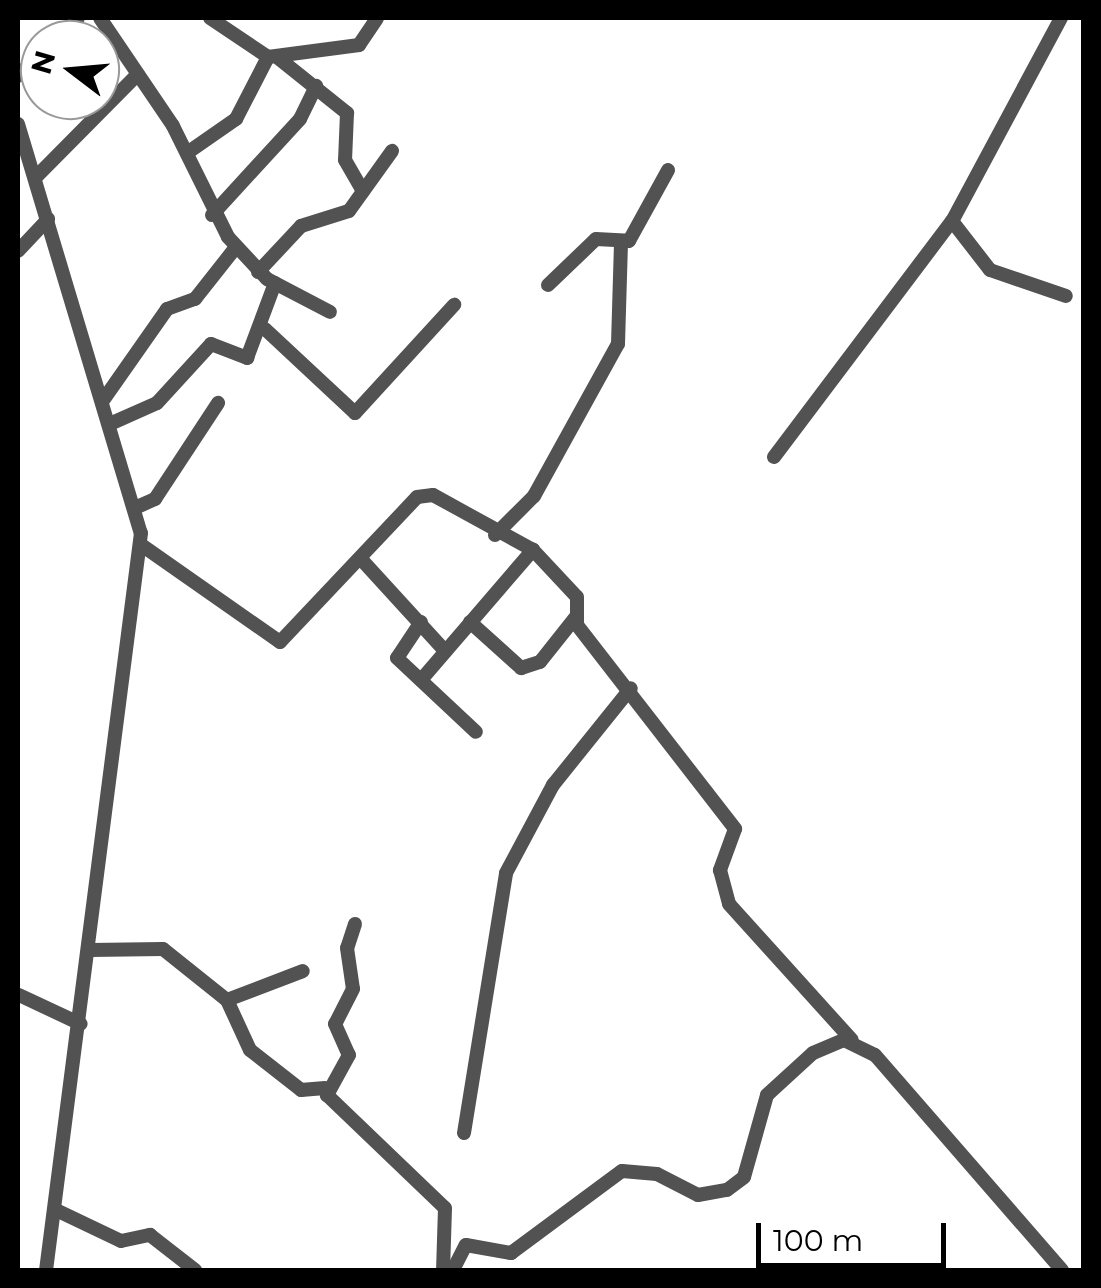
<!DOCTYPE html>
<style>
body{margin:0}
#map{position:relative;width:1101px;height:1288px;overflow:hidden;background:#fff;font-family:Montserrat,sans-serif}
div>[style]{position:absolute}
.minor>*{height:14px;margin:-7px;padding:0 7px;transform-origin:7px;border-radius:7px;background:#525252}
span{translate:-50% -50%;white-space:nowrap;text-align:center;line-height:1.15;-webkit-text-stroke:10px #fff;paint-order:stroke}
.frame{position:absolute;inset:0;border:20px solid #000;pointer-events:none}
.north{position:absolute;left:20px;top:20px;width:100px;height:100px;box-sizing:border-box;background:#fff;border:2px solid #999;border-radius:50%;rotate:286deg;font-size:28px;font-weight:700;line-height:40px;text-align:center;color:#000}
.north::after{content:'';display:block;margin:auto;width:35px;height:45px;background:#000;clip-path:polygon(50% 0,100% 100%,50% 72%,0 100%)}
.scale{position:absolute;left:756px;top:1223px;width:190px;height:45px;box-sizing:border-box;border:5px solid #000;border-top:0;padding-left:12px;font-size:30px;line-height:35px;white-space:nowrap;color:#000;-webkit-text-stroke:8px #fff;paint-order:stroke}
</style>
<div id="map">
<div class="minor">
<i style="left:100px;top:18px;width:130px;rotate:55.9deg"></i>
<i style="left:173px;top:126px;width:124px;rotate:63.6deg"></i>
<i style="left:228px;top:237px;width:57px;rotate:47.1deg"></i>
<i style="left:267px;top:279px;width:71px;rotate:27.6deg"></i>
<i style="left:210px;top:18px;width:70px;rotate:33.9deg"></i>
<i style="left:268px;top:57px;width:92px;rotate:-7.5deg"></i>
<i style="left:359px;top:45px;width:32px;rotate:-56deg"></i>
<i style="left:1061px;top:18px;width:230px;rotate:118.2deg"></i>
<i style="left:952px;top:221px;width:62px;rotate:52.2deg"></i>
<i style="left:990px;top:270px;width:80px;rotate:18.9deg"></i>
<i style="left:53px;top:40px;width:33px;rotate:-41deg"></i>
<i style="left:277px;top:57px;width:90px;rotate:38.7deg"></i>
<i style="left:347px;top:113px;width:47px;rotate:92.4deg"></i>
<i style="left:345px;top:160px;width:36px;rotate:60deg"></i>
<i style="left:18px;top:76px;width:32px;rotate:-46deg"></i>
<i style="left:18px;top:124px;width:427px;rotate:73.3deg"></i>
<i style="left:141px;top:533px;width:743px;rotate:97.34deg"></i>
<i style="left:187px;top:153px;width:60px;rotate:-34.8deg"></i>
<i style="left:236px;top:119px;width:70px;rotate:-62.7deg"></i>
<i style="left:35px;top:178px;width:146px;rotate:-45.3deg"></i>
<i style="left:212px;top:215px;width:130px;rotate:-47.5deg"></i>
<i style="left:300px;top:119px;width:37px;rotate:-64deg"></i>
<i style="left:18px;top:251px;width:44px;rotate:-46.8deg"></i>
<i style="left:258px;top:272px;width:63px;rotate:-46.9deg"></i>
<i style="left:301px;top:226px;width:50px;rotate:-17.4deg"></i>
<i style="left:349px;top:211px;width:74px;rotate:-54.4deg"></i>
<i style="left:548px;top:285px;width:66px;rotate:-43.8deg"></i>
<i style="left:596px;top:239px;width:33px;rotate:3deg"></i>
<i style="left:629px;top:241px;width:81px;rotate:-61.2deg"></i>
<i style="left:265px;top:329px;width:123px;rotate:43deg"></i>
<i style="left:355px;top:413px;width:147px;rotate:-47.5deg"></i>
<i style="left:104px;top:399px;width:110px;rotate:-55deg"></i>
<i style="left:167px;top:309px;width:30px;rotate:-20deg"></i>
<i style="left:195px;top:299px;width:66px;rotate:-51.7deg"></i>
<i style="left:112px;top:423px;width:49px;rotate:-24deg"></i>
<i style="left:157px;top:403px;width:80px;rotate:-47.5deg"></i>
<i style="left:211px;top:344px;width:39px;rotate:21deg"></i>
<i style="left:247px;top:358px;width:80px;rotate:-69.5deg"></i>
<i style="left:774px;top:457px;width:296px;rotate:-53deg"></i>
<i style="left:137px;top:507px;width:20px;rotate:-24deg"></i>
<i style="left:155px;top:499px;width:115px;rotate:-56.7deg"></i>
<i style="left:495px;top:535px;width:55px;rotate:-45deg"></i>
<i style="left:534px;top:496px;width:174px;rotate:-61.1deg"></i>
<i style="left:618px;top:344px;width:102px;rotate:-88.3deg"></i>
<i style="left:140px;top:544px;width:171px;rotate:35deg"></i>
<i style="left:280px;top:642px;width:199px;rotate:-46.6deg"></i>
<i style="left:417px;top:497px;width:16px;rotate:-7deg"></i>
<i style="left:433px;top:495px;width:114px;rotate:28.8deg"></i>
<i style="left:533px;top:550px;width:64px;rotate:46.9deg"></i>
<i style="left:577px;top:597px;width:28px;rotate:90deg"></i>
<i style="left:577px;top:625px;width:258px;rotate:52.2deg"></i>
<i style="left:735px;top:829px;width:44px;rotate:110.1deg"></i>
<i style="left:720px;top:870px;width:35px;rotate:75deg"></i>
<i style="left:729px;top:904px;width:183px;rotate:47.9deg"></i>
<i style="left:361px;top:559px;width:125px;rotate:47.6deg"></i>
<i style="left:421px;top:622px;width:43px;rotate:123.7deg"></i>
<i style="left:397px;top:658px;width:108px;rotate:43.1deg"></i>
<i style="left:470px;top:622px;width:69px;rotate:42deg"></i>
<i style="left:521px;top:668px;width:20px;rotate:-18deg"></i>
<i style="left:540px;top:662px;width:56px;rotate:-51.5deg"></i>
<i style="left:421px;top:680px;width:172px;rotate:-49.3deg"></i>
<i style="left:355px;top:924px;width:25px;rotate:108deg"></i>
<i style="left:347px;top:948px;width:41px;rotate:81.7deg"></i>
<i style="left:353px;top:989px;width:39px;rotate:117deg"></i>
<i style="left:335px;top:1024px;width:34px;rotate:66deg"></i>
<i style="left:349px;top:1055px;width:46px;rotate:118.8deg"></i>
<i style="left:327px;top:1095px;width:163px;rotate:43.8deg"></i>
<i style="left:445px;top:1208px;width:62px;rotate:91.8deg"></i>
<i style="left:90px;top:950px;width:73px;rotate:-0.8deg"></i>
<i style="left:163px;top:949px;width:82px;rotate:38.6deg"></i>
<i style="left:227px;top:1000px;width:55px;rotate:65.3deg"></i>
<i style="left:250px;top:1050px;width:65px;rotate:38.1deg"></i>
<i style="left:301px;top:1090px;width:24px;rotate:-5deg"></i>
<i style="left:19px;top:995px;width:68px;rotate:25.1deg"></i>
<i style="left:227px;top:1000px;width:81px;rotate:-20.9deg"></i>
<i style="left:464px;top:1133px;width:263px;rotate:-80.8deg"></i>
<i style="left:506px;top:873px;width:100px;rotate:-61.9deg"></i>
<i style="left:553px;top:785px;width:124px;rotate:-51.2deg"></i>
<i style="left:56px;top:1210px;width:72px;rotate:25.5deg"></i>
<i style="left:121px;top:1241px;width:30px;rotate:-12deg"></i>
<i style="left:150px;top:1235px;width:57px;rotate:37.9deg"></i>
<i style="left:453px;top:1270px;width:28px;rotate:-63deg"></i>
<i style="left:466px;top:1245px;width:46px;rotate:10.1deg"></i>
<i style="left:511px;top:1253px;width:138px;rotate:-36.5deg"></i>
<i style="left:622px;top:1171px;width:35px;rotate:5deg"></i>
<i style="left:657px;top:1174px;width:46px;rotate:27.1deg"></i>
<i style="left:698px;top:1195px;width:29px;rotate:-10deg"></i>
<i style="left:727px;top:1190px;width:21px;rotate:-37deg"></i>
<i style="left:744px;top:1177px;width:85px;rotate:-74.3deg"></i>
<i style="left:767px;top:1095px;width:62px;rotate:-42.4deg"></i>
<i style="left:813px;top:1053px;width:34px;rotate:-23deg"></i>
<i style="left:844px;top:1040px;width:34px;rotate:26deg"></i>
<i style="left:875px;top:1055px;width:285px;rotate:49deg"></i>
</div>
<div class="frame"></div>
<div class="north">N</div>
<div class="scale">100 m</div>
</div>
